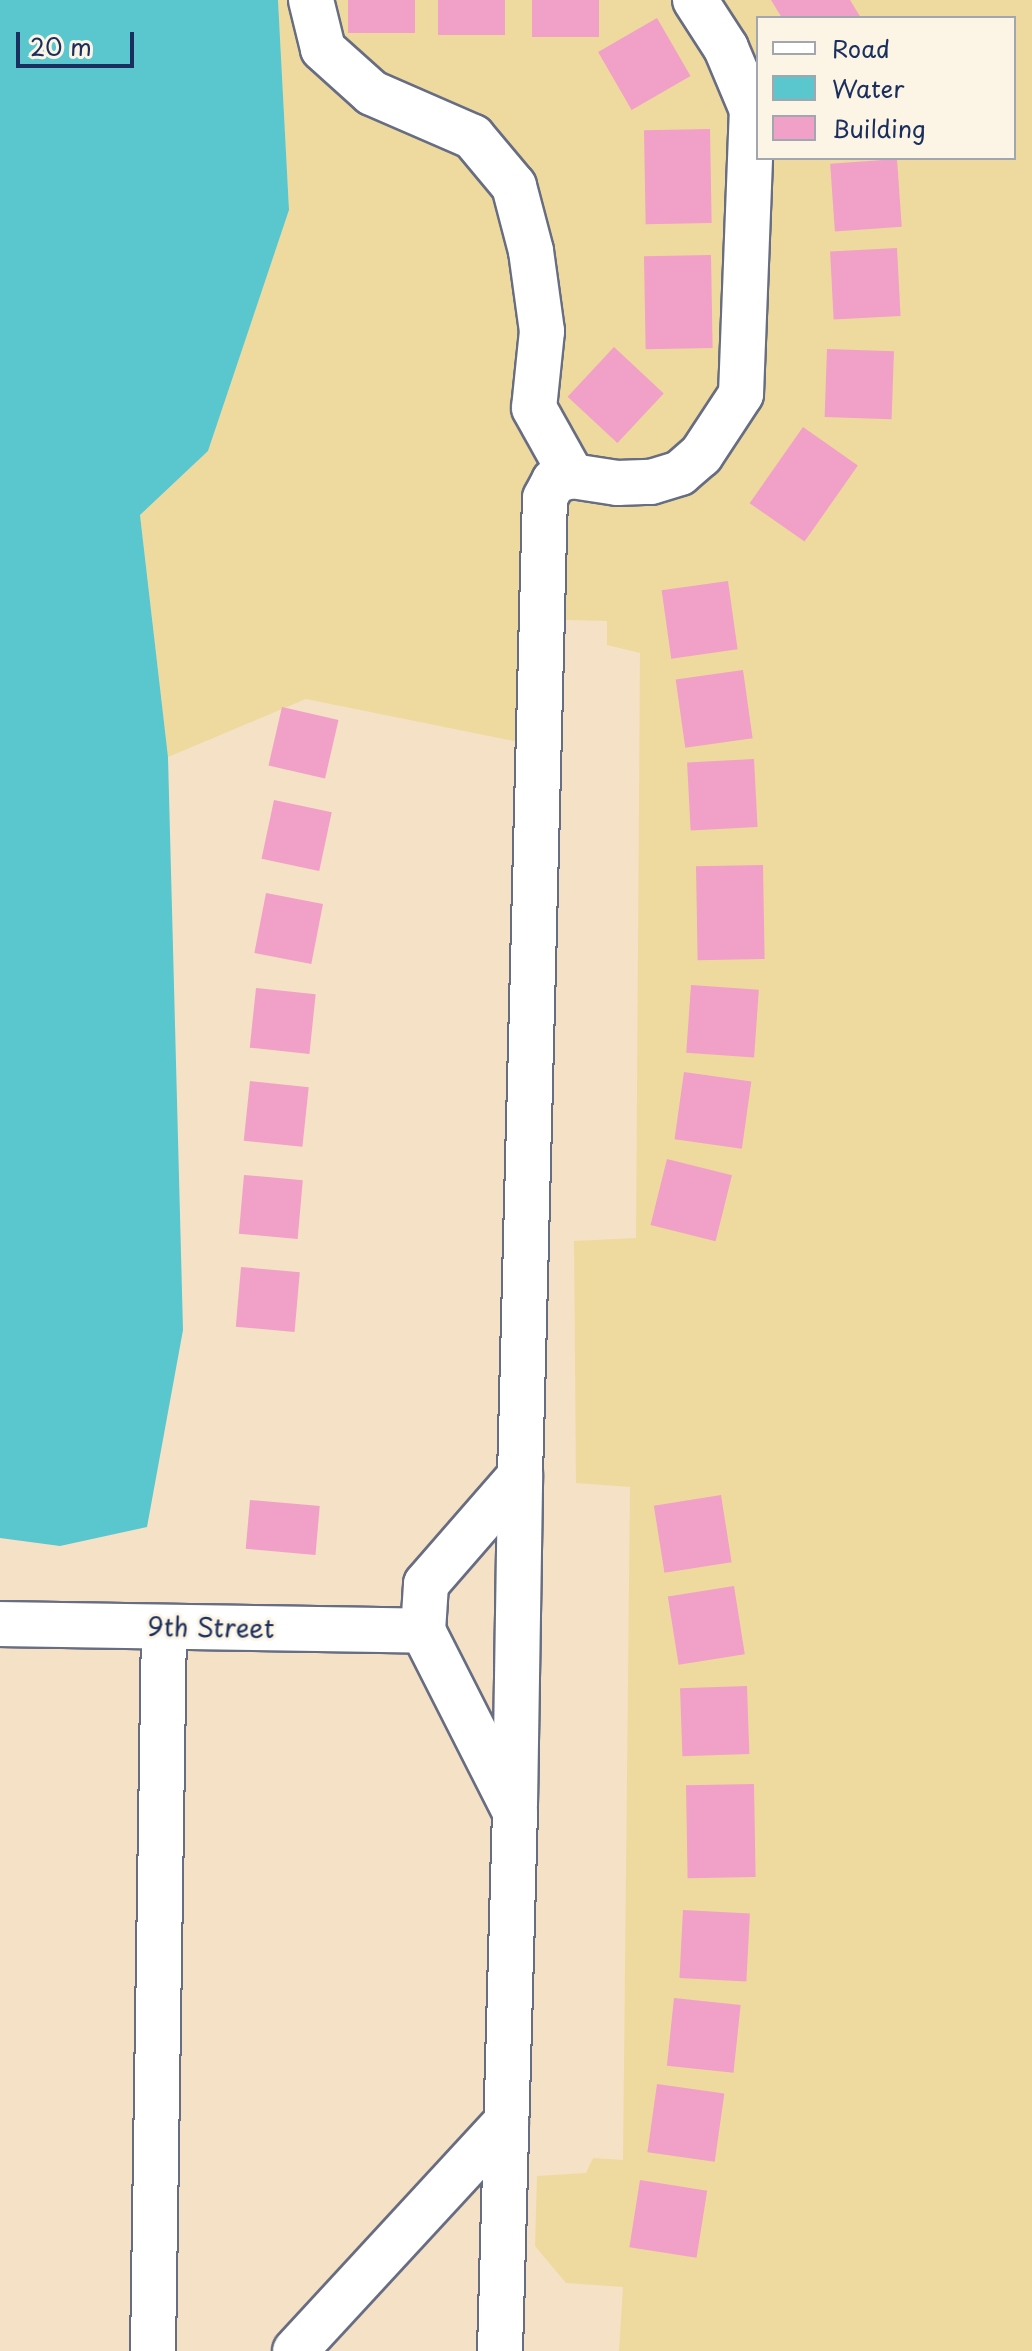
<!DOCTYPE html>
<style>
body{margin:0}
#map{position:relative;width:1032px;height:2351px;overflow:hidden;background:#f5e1c5;font-family:"Playpen Sans",sans-serif}
div>[style]{position:absolute}
.sand>*{inset:0;background:#eeda9e}
.water>*{inset:0;background:#59c7cd}
.building>*{inset:0;background:#f1a0c8;transform-origin:0 0}
.roads{filter:drop-shadow(2px 0 #676d82) drop-shadow(-2px 0 #676d82) drop-shadow(0 2px #676d82) drop-shadow(0 -2px #676d82)}
.minor>*{height:44px;margin:-22px;padding:0 22px;transform-origin:22px;border-radius:22px;background:#fff}
span{translate:-50% -50%;white-space:nowrap;text-align:center;line-height:1.15;-webkit-text-stroke:6px #fcf5e5;paint-order:stroke}
.street-label{font-size:26px;color:#1b2f5e}
.legend{position:absolute;left:756px;top:16px;width:260px;height:144px;box-sizing:border-box;background:#fcf5e5;border:2px solid #a2a6af;margin:0;padding:10px 14px;list-style:none;font-size:24px;color:#1b2f5e}
.legend li{display:flex;align-items:center;gap:16px;height:40px}
.legend b{width:40px;border:2px solid #a2a6af}
.scale{position:absolute;left:16px;top:32px;width:118px;height:36px;box-sizing:border-box;border:4px solid #1b2f5e;border-top:0;padding-left:10px;font-size:24px;line-height:28px;white-space:nowrap;color:#1b2f5e;-webkit-text-stroke:6px #fcf5e5;paint-order:stroke}
</style>
<div id="map">
<div class="sand">
<i style="clip-path:polygon(evenodd,278px 0,1032px 0,1032px 2351px,619px 2351px,623px 2287px,566px 2283px,535px 2246px,537px 2176px,586px 2173px,593px 2158px,623px 2160px,630px 1487px,576px 1483px,574px 1241px,636px 1238px,640px 653px,607px 645px,607px 621px,528px 619px,524px 743px,306px 699px,168px 757px,140px 515px,208px 451px,289px 210px,278px 0,758px 18px,1014px 18px,1014px 158px,758px 158px,758px 18px)"></i>
</div>
<div class="water">
<i style="clip-path:polygon(0 0,278px 0,289px 210px,208px 451px,140px 515px,168px 757px,183px 1330px,147px 1527px,60px 1546px,0 1538px)"></i>
</div>
<div class="building">
<i style="left:348px;top:0;width:67px;height:33px"></i>
<i style="left:438px;top:0;width:67px;height:35px"></i>
<i style="left:532px;top:0;width:67px;height:37px"></i>
<i style="clip-path:polygon(771px 0,850px 0,861px 18px,782px 18px)"></i>
<i style="left:657px;top:18px;width:67px;height:68px;rotate:60deg"></i>
<i style="left:710px;top:129px;width:94px;height:66px;rotate:89deg"></i>
<i style="left:897px;top:159px;width:68px;height:67px;rotate:86deg"></i>
<i style="left:897px;top:248px;width:68px;height:67px;rotate:87deg"></i>
<i style="left:711px;top:255px;width:93px;height:67px;rotate:89deg"></i>
<i style="left:614px;top:347px;width:68px;height:68px;rotate:43deg"></i>
<i style="left:827px;top:349px;width:67px;height:68px;rotate:2deg"></i>
<i style="left:803px;top:427px;width:67px;height:93px;rotate:35deg"></i>
<i style="left:728px;top:581px;width:69px;height:67px;rotate:82deg"></i>
<i style="left:743px;top:670px;width:69px;height:68px;rotate:82deg"></i>
<i style="left:282px;top:707px;width:58px;height:60px;rotate:13deg"></i>
<i style="left:754px;top:759px;width:68px;height:67px;rotate:87deg"></i>
<i style="left:274px;top:800px;width:59px;height:60px;rotate:12deg"></i>
<i style="left:763px;top:865px;width:94px;height:67px;rotate:89deg"></i>
<i style="left:266px;top:893px;width:58px;height:61px;rotate:11deg"></i>
<i style="left:691px;top:985px;width:68px;height:68px;rotate:4deg"></i>
<i style="left:256px;top:988px;width:60px;height:60px;rotate:6deg"></i>
<i style="left:684px;top:1072px;width:68px;height:68px;rotate:8deg"></i>
<i style="left:250px;top:1081px;width:59px;height:60px;rotate:6deg"></i>
<i style="left:667px;top:1159px;width:67px;height:68px;rotate:14deg"></i>
<i style="left:244px;top:1175px;width:59px;height:59px;rotate:5deg"></i>
<i style="left:241px;top:1267px;width:59px;height:60px;rotate:5deg"></i>
<i style="left:721px;top:1495px;width:68px;height:68px;rotate:81deg"></i>
<i style="left:250px;top:1500px;width:70px;height:49px;rotate:5deg"></i>
<i style="left:734px;top:1586px;width:69px;height:67px;rotate:81deg"></i>
<i style="left:747px;top:1686px;width:68px;height:67px;rotate:88deg"></i>
<i style="left:754px;top:1784px;width:93px;height:68px;rotate:89deg"></i>
<i style="left:683px;top:1910px;width:67px;height:68px;rotate:3deg"></i>
<i style="left:674px;top:1998px;width:67px;height:68px;rotate:6deg"></i>
<i style="left:657px;top:2084px;width:68px;height:69px;rotate:8deg"></i>
<i style="left:640px;top:2180px;width:68px;height:68px;rotate:9deg"></i>
</div>
<div class="roads">
<div class="minor">
<i style="left:311px;top:0;width:50px;rotate:76.2deg"></i>
<i style="left:323px;top:49px;width:66px;rotate:41.9deg"></i>
<i style="left:372px;top:93px;width:110px;rotate:23.5deg"></i>
<i style="left:473px;top:137px;width:64px;rotate:50.1deg"></i>
<i style="left:514px;top:186px;width:67px;rotate:75.3deg"></i>
<i style="left:531px;top:251px;width:81px;rotate:82.2deg"></i>
<i style="left:542px;top:331px;width:77px;rotate:95.9deg"></i>
<i style="left:534px;top:408px;width:78px;rotate:60.8deg"></i>
<i style="left:0;top:1624px;width:423px;rotate:0.9deg"></i>
<i style="left:515px;top:1805px;width:329px;rotate:-89.1deg"></i>
<i style="left:153px;top:2351px;width:724px;rotate:-89.13deg"></i>
<i style="left:295px;top:2351px;width:311px;rotate:-47.3deg"></i>
<i style="left:500px;top:2351px;width:539px;rotate:-88.41deg"></i>
<i style="left:515px;top:1812px;width:203px;rotate:-116.9deg"></i>
<i style="left:423px;top:1631px;width:47px;rotate:-86.3deg"></i>
<i style="left:426px;top:1584px;width:143px;rotate:-49deg"></i>
<i style="left:520px;top:1476px;width:978px;rotate:-88.54deg"></i>
<i style="left:545px;top:498px;width:19px;rotate:-62deg"></i>
<i style="left:554px;top:481px;width:19px;rotate:-16deg"></i>
<i style="left:572px;top:476px;width:46px;rotate:8.8deg"></i>
<i style="left:617px;top:483px;width:34px;rotate:-2deg"></i>
<i style="left:651px;top:482px;width:30px;rotate:-17deg"></i>
<i style="left:680px;top:473px;width:28px;rotate:-41deg"></i>
<i style="left:701px;top:455px;width:73px;rotate:-56.7deg"></i>
<i style="left:741px;top:394px;width:284px;rotate:-87.8deg"></i>
<i style="left:752px;top:110px;width:67px;rotate:-112.8deg"></i>
<i style="left:726px;top:48px;width:57px;rotate:-122.9deg"></i>
</div>
</div>
<div class="street-label">
<span style="left:211px;top:1627px;rotate:1deg">9th Street</span>
</div>
<ul class="legend">
<li><b style="height:10px;background:#fff"></b>Road</li>
<li><b style="height:22px;background:#59c7cd"></b>Water</li>
<li><b style="height:22px;background:#f1a0c8"></b>Building</li>
</ul>
<div class="scale">20 m</div>
</div>
